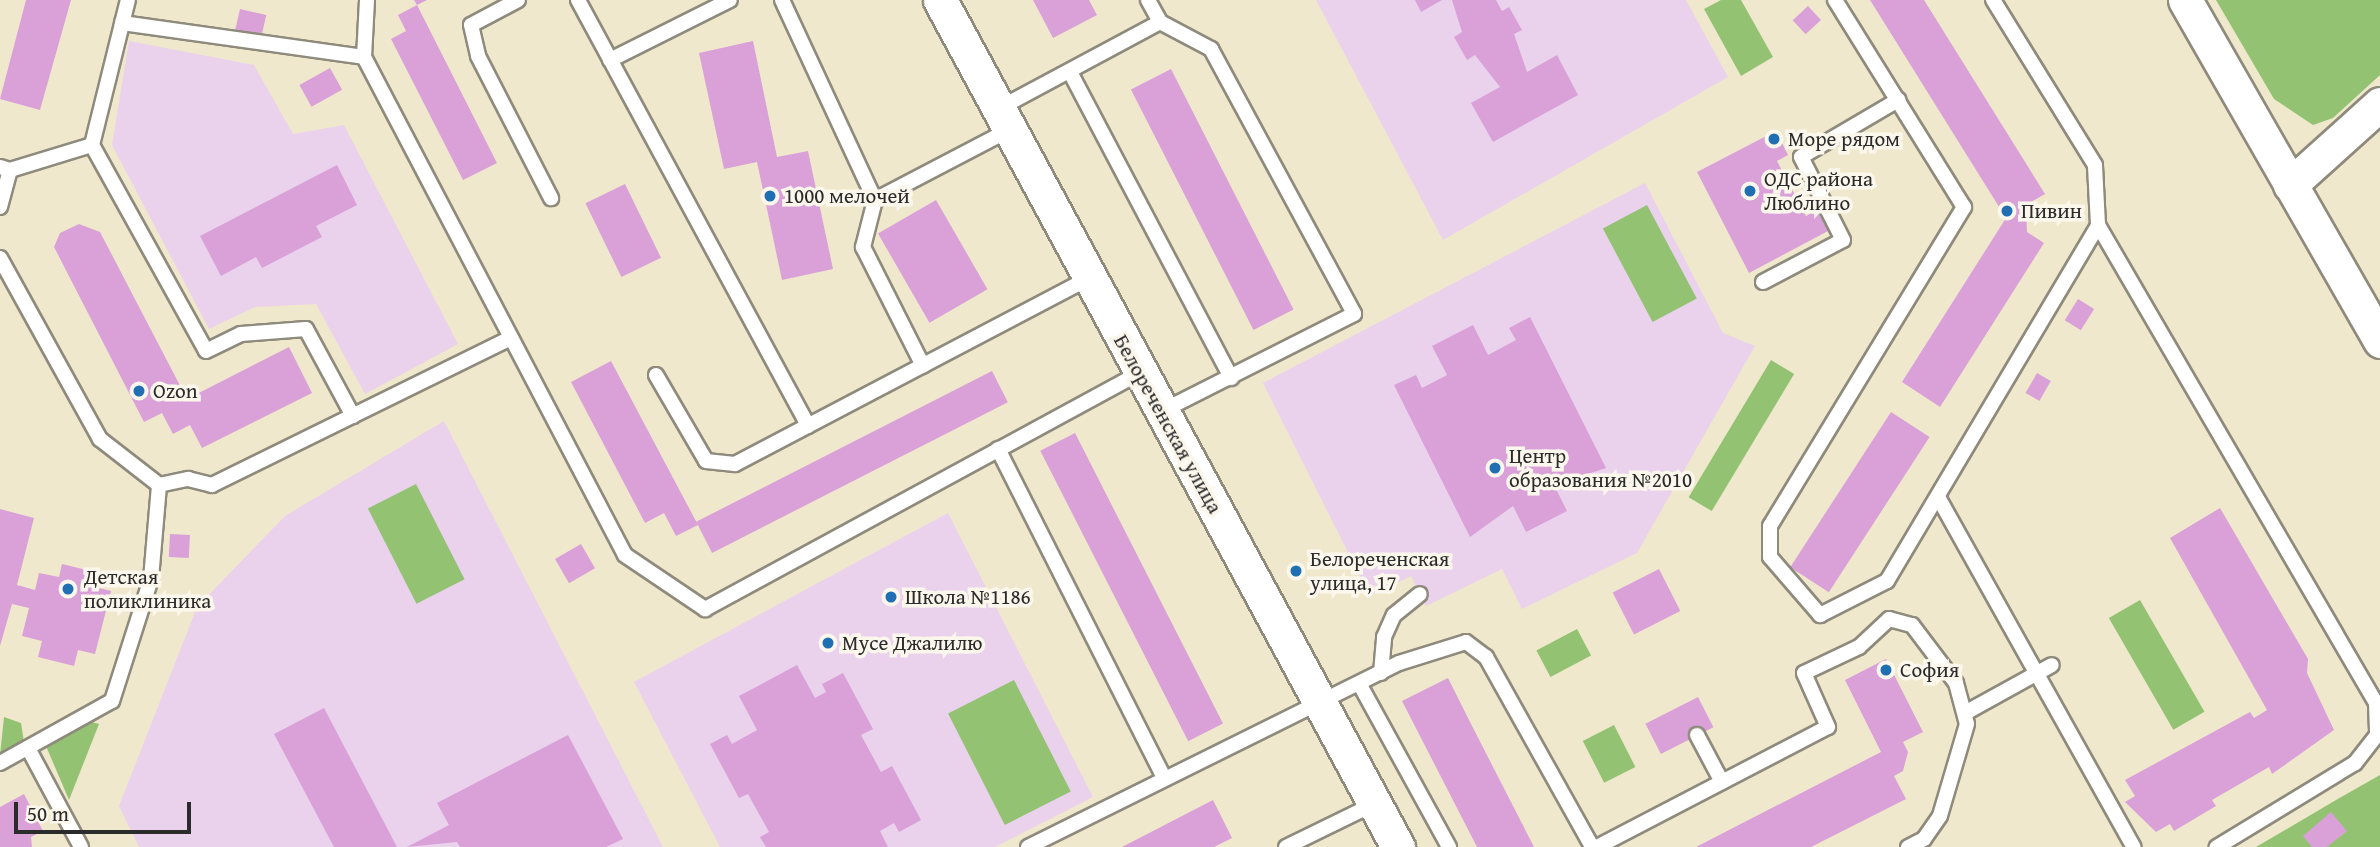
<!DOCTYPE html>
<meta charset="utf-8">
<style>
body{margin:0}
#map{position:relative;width:2380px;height:847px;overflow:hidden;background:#f0e8cd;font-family:"Gentium Book Plus",serif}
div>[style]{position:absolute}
.built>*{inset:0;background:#ead1ec}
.green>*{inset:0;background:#92c272;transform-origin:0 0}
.building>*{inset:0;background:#d9a1d8;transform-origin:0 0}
.roads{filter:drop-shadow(2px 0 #8e8a7c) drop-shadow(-2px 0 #8e8a7c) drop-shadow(0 2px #8e8a7c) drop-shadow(0 -2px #8e8a7c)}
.service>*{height:14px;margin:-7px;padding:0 7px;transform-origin:7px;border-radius:7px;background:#fff}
.tertiary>*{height:33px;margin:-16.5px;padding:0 16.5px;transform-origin:16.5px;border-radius:16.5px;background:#fff}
.dots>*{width:19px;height:19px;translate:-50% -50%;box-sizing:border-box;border:4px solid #fbf7ec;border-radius:50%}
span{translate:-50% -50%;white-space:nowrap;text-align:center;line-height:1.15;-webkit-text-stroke:7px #fbf7ec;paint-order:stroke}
.poi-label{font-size:21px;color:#2b2b2b}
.left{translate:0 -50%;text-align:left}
.street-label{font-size:21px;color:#2b2b2b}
.scale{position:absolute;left:14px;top:802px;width:177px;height:32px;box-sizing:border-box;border:4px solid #2b2b2b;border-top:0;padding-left:9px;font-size:21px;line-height:24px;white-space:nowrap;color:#2b2b2b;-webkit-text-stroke:5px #fbf7ec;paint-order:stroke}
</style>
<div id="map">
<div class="built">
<i style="clip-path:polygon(1316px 0,1686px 0,1728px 77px,1443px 240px)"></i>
<i style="clip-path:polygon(129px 41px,254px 65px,293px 134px,344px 125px,458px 344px,365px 394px,316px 304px,255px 307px,209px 329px,112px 145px)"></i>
<i style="clip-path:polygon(1645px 183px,1723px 333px,1755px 346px,1637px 553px,1522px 609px,1502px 569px,1426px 606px,1411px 576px,1370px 596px,1263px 383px)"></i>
<i style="clip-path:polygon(444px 421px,663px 847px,139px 847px,119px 806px,197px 607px,285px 516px)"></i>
<i style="clip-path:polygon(948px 513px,1093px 797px,995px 847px,720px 847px,634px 682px)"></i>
</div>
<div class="green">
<i style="clip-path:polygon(1721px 0,1741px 0,1773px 57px,1741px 76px,1704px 9px)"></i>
<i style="clip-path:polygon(2216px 0,2380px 0,2380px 75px,2333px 118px,2313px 125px,2274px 99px)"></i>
<i style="left:1647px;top:205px;width:106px;height:50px;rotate:62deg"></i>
<i style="left:1771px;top:360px;width:27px;height:160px;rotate:31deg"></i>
<i style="left:416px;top:484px;width:107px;height:54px;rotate:63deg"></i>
<i style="left:2140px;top:600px;width:129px;height:36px;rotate:60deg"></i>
<i style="left:1577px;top:629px;width:30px;height:46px;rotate:62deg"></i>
<i style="left:1014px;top:680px;width:125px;height:74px;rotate:63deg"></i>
<i style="clip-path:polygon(4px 717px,21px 723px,24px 742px,0 755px)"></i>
<i style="clip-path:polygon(88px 721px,99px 724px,69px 800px,46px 746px)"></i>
<i style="left:1614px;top:725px;width:47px;height:35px;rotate:63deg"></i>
<i style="clip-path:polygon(2380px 775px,2380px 847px,2256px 847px,2336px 800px)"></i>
</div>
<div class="building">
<i style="clip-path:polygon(26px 0,71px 0,40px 110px,0 99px)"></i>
<i style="clip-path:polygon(414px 0,427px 0,417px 5px,497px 163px,463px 180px,391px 39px,406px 31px,398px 15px,417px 5px)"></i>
<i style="clip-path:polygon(1033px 0,1089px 0,1097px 15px,1053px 38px)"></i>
<i style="clip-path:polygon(1415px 0,1442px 0,1421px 12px)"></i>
<i style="clip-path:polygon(1452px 0,1496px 0,1502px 11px,1509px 7px,1522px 30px,1514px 34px,1527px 72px,1557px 55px,1578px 95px,1493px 142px,1471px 103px,1500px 87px,1475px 55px,1467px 60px,1454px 37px,1462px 32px)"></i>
<i style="clip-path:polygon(1870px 0,1924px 0,2045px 194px,2026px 205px,2027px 232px,2044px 243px,1940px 407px,1902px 382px,2006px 218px)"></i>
<i style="left:1808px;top:6px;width:19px;height:21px;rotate:47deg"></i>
<i style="left:240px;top:9px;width:27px;height:23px;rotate:13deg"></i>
<i style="clip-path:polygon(753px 41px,777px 157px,808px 151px,833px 269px,782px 280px,757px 162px,724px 169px,699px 53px)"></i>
<i style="left:330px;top:68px;width:25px;height:35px;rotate:61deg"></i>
<i style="left:1171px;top:69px;width:270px;height:45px;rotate:63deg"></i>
<i style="clip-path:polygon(1776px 131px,1788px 155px,1777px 161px,1806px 216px,1817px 210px,1828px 231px,1749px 273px,1697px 172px)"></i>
<i style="clip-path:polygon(337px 165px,357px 205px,316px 226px,322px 237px,262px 268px,256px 257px,221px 276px,200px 236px)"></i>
<i style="left:625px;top:184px;width:82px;height:44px;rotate:64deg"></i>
<i style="left:936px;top:200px;width:103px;height:67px;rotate:60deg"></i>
<i style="clip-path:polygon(79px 224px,100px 232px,187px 399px,289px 347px,312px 393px,202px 448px,190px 425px,173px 434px,162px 413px,144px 422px,54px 247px,60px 233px)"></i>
<i style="left:2078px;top:299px;width:19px;height:25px;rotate:32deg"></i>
<i style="clip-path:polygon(1530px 317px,1606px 468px,1554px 485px,1567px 511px,1526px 532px,1513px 506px,1470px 537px,1394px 385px,1416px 375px,1422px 388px,1447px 375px,1432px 346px,1473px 325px,1488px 355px,1516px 340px,1509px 328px)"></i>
<i style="clip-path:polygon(611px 361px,698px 525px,676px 536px,664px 513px,645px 523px,571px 382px)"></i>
<i style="left:992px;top:371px;width:35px;height:332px;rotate:63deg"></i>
<i style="left:2037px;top:373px;width:16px;height:23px;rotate:30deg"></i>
<i style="left:1891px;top:412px;width:46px;height:185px;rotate:33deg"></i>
<i style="left:1075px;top:433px;width:326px;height:39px;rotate:63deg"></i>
<i style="clip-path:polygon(2220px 508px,2308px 659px,2307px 673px,2334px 730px,2272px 774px,2269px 767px,2212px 800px,2216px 806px,2174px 831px,2170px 824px,2156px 832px,2125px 802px,2135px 796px,2125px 780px,2250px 712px,2254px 718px,2267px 710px,2170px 538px)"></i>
<i style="clip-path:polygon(0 509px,34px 518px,17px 585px,35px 590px,39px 573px,59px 577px,62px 564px,99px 573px,95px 587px,111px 591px,95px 654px,78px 650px,74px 666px,38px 657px,42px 641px,22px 636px,29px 608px,12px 604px,0 646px)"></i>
<i style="left:170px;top:534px;width:20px;height:23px;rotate:3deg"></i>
<i style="left:581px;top:544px;width:28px;height:30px;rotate:60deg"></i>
<i style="left:1659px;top:569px;width:47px;height:52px;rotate:63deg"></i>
<i style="clip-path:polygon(1886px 659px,1923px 732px,1903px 742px,1908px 752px,1903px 771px,1894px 776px,1906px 799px,1811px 847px,1696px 847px,1881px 752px,1845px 680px)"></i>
<i style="clip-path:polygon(797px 665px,815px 698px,826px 692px,822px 684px,843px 673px,873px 729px,861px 735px,881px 772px,892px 766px,921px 820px,899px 832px,894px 823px,880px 831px,888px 847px,766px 847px,760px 837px,769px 832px,748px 794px,739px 798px,710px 744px,727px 735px,732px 744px,757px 730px,739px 696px)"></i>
<i style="clip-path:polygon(1448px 678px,1468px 718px,1534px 847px,1477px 847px,1402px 701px)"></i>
<i style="left:1698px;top:697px;width:34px;height:59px;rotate:63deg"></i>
<i style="clip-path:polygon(324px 708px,397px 847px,334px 847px,274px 734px)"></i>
<i style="clip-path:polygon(568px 735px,623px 839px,606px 847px,460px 847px,457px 842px,407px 847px,449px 825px,437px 803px)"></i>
<i style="clip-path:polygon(24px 794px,43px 831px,31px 837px,32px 847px,0 847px,0 807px)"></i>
<i style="clip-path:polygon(1213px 800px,1232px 838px,1214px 847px,1122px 847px)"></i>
<i style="clip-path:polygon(2331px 812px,2347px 831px,2327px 847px,2312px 847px,2303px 836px)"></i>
</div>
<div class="roads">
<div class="service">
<i style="left:367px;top:0;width:57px;rotate:93deg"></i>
<i style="left:364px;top:57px;width:562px;rotate:62.34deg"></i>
<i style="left:625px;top:555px;width:97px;rotate:34deg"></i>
<i style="left:705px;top:609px;width:495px;rotate:-28.5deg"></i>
<i style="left:518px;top:0;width:53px;rotate:152deg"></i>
<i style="left:471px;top:25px;width:32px;rotate:77deg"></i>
<i style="left:478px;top:56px;width:160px;rotate:62.8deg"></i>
<i style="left:578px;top:0;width:484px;rotate:61.6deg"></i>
<i style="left:782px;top:0;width:221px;rotate:65.1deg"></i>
<i style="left:875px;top:200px;width:49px;rotate:104.3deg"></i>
<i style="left:863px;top:247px;width:133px;rotate:63.2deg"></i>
<i style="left:1148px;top:0;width:25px;rotate:61deg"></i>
<i style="left:1835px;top:0;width:244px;rotate:58.1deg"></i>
<i style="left:1964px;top:207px;width:373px;rotate:121.3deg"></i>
<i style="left:1770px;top:526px;width:31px;rotate:90deg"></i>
<i style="left:1770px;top:557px;width:77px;rotate:49.2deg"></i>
<i style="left:1820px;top:615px;width:75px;rotate:-26.9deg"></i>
<i style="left:1887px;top:581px;width:414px;rotate:-59.3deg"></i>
<i style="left:2098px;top:225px;width:60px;rotate:-92.9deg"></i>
<i style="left:2095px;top:165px;width:194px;rotate:-121.7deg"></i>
<i style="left:122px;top:23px;width:244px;rotate:8deg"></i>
<i style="left:610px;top:60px;width:134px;rotate:-26.6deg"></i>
<i style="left:1070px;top:72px;width:346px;rotate:62.2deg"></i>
<i style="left:996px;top:110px;width:186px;rotate:-28.2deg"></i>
<i style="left:1160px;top:22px;width:58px;rotate:27.9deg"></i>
<i style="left:1211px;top:49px;width:301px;rotate:61.6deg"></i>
<i style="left:1354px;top:314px;width:215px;rotate:153.2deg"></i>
<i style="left:92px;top:145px;width:235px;rotate:61deg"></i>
<i style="left:206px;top:351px;width:39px;rotate:-26deg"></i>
<i style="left:241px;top:334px;width:65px;rotate:-4.4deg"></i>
<i style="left:306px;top:329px;width:99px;rotate:61.6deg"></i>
<i style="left:0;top:167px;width:10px;rotate:17deg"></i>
<i style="left:10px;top:170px;width:86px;rotate:-17deg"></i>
<i style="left:92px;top:145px;width:149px;rotate:-76.1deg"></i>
<i style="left:875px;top:200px;width:149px;rotate:-27.6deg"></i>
<i style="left:0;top:207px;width:38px;rotate:-75deg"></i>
<i style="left:2098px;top:225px;width:553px;rotate:59.82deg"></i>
<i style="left:2376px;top:703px;width:32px;rotate:88deg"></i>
<i style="left:2377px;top:735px;width:36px;rotate:128deg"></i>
<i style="left:2355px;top:763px;width:162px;rotate:148.7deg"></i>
<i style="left:0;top:258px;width:207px;rotate:61.1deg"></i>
<i style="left:100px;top:439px;width:75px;rotate:37.9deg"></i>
<i style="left:1763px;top:282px;width:90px;rotate:-27.7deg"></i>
<i style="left:1843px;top:240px;width:93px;rotate:-116.8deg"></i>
<i style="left:1801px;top:157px;width:113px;rotate:-30.4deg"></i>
<i style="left:656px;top:375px;width:99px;rotate:59.8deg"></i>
<i style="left:706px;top:461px;width:29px;rotate:6deg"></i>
<i style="left:735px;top:464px;width:399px;rotate:-27.7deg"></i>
<i style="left:998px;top:449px;width:368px;rotate:63.2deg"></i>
<i style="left:1938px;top:497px;width:401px;rotate:60.8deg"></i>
<i style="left:1381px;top:673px;width:36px;rotate:-85deg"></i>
<i style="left:1384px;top:637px;width:24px;rotate:-66deg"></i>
<i style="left:1394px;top:615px;width:33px;rotate:-39deg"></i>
<i style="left:1360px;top:685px;width:185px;rotate:61.2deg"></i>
<i style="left:1965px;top:713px;width:99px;rotate:-28.9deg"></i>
<i style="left:1697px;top:735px;width:53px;rotate:62deg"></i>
<i style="left:28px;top:748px;width:112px;rotate:61.8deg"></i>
<i style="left:0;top:763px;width:128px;rotate:-29deg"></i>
<i style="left:112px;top:701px;width:128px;rotate:-72.3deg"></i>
<i style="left:151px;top:579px;width:94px;rotate:-85.1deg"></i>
<i style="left:159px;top:485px;width:30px;rotate:-12deg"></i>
<i style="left:188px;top:479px;width:25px;rotate:14deg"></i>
<i style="left:212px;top:485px;width:333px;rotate:-26.2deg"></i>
<i style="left:1028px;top:847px;width:414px;rotate:-26.4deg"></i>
<i style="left:1399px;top:663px;width:70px;rotate:-17.4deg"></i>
<i style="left:1466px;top:642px;width:25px;rotate:37deg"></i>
<i style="left:1486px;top:657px;width:218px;rotate:60.8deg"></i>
<i style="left:1286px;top:847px;width:98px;rotate:-26deg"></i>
<i style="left:1597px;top:847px;width:260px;rotate:-27.5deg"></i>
<i style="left:1828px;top:727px;width:59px;rotate:-114deg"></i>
<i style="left:1804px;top:673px;width:61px;rotate:-25.3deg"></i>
<i style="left:1859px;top:647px;width:41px;rotate:-43deg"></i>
<i style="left:1889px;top:619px;width:24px;rotate:15deg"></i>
<i style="left:1912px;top:625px;width:73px;rotate:52.8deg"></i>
<i style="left:1956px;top:683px;width:42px;rotate:75deg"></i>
<i style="left:1967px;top:724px;width:96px;rotate:106.4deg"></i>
<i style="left:1940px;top:816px;width:28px;rotate:125deg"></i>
<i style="left:1924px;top:839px;width:18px;rotate:153deg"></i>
</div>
<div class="tertiary">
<i style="left:940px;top:0;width:963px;rotate:61.6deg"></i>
<i style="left:2185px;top:0;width:393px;rotate:60.2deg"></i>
<i style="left:2290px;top:185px;width:121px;rotate:-42deg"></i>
</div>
</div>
<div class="dots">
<i style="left:1774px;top:139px;background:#1f6fb2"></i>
<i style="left:1750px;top:191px;background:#1f6fb2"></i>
<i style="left:770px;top:196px;background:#1f6fb2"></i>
<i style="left:2007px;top:211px;background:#1f6fb2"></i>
<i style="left:139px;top:391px;background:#1f6fb2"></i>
<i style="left:1495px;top:468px;background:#1f6fb2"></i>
<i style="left:1296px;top:571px;background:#1f6fb2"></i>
<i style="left:68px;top:589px;background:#1f6fb2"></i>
<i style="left:891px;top:597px;background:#1f6fb2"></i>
<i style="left:828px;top:643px;background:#1f6fb2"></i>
<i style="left:1886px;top:670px;background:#1f6fb2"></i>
</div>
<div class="poi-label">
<span class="left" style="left:1788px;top:139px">Море рядом</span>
<span class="left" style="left:1764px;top:191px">ОДС района<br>Люблино</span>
<span class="left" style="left:784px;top:196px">1000 мелочей</span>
<span class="left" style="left:2021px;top:211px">Пивин</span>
<span class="left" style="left:153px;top:391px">Ozon</span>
<span class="left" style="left:1509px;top:468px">Центр<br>образования №2010</span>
<span class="left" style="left:1310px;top:571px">Белореченская<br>улица, 17</span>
<span class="left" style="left:84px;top:589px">Детская<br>поликлиника</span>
<span class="left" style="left:905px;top:597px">Школа №1186</span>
<span class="left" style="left:842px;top:643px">Мусе Джалилю</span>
<span class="left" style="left:1900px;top:670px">София</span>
</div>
<div class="street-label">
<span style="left:1168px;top:424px;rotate:61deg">Белореченская улица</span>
</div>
<div class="scale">50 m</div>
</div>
